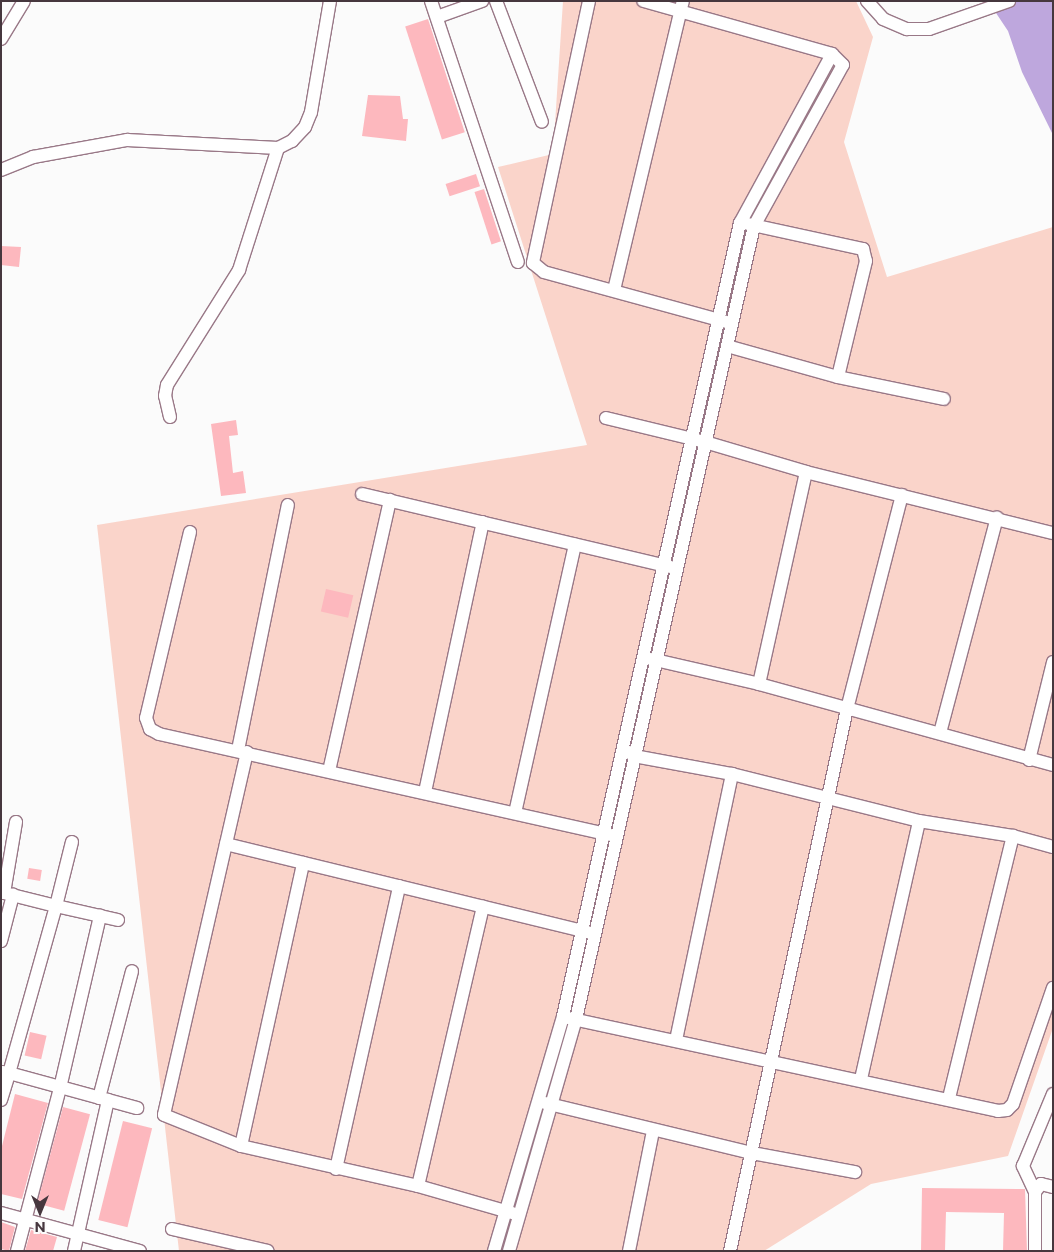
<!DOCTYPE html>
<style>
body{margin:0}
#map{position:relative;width:1054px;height:1252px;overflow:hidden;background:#fbfbfb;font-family:Montserrat,sans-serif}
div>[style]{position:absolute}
.green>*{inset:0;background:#fad4ca}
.water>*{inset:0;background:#bea7dd}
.building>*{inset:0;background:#fdb8be;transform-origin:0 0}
.roads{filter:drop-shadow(1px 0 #997887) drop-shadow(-1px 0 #997887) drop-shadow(0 1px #997887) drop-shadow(0 -1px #997887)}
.minor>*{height:12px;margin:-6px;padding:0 6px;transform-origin:6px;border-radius:6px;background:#fff}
span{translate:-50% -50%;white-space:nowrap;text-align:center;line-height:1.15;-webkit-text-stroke:5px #fbfbfb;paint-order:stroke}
.frame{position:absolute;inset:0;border:2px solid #46373e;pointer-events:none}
.north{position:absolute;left:15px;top:1187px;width:50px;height:50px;-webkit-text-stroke:4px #fbfbfb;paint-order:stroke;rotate:180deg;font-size:14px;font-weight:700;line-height:20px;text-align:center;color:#46373e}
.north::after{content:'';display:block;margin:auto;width:18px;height:22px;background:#46373e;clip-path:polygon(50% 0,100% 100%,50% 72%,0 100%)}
</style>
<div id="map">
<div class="green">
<i style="clip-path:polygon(563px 1px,856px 1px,873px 37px,844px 142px,887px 277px,1053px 227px,1053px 1028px,1008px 1156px,871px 1184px,764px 1251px,179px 1251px,97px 525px,587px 445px,498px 167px,553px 154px)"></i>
</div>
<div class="water">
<i style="clip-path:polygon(1009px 1px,1053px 1px,1053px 135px,1022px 72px,1008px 31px,992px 7px)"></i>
</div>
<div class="building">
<i style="left:428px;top:19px;width:119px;height:24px;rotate:72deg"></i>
<i style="clip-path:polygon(368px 95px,400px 96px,403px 119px,408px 119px,406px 141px,362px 136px)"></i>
<i style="left:476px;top:174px;width:13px;height:32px;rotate:72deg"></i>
<i style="left:484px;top:189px;width:55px;height:10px;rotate:72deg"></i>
<i style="clip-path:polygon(1px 246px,21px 247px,19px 267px,1px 265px)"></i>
<i style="clip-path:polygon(236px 420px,238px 435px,229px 436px,233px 473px,243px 471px,246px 493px,221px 496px,211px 424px)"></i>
<i style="left:326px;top:589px;width:28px;height:23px;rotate:13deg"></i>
<i style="left:29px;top:868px;width:13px;height:11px;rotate:9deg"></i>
<i style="left:30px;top:1032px;width:17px;height:24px;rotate:13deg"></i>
<i style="clip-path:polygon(15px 1094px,48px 1103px,22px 1199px,1px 1194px,1px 1150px)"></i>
<i style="left:63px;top:1107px;width:28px;height:100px;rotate:15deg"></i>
<i style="left:123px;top:1121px;width:30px;height:102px;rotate:14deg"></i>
<i style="clip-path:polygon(922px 1188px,1025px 1189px,1027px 1251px,1003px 1251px,1004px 1213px,946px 1212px,945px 1251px,921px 1251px)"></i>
<i style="clip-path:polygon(1px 1222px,15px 1227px,9px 1251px,1px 1249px)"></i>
<i style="clip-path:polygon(31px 1230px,57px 1237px,53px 1251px,25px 1251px)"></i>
</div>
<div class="roads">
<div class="minor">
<i style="left:431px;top:1px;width:275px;rotate:71.6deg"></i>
<i style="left:496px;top:1px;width:129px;rotate:69.2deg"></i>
<i style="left:589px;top:1px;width:268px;rotate:102.1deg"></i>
<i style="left:533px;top:263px;width:14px;rotate:39deg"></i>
<i style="left:544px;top:272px;width:190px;rotate:15.3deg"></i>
<i style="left:867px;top:1px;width:24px;rotate:48deg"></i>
<i style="left:883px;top:19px;width:26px;rotate:23deg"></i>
<i style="left:907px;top:29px;width:22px"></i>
<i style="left:929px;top:29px;width:85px;rotate:-19.3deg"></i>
<i style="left:437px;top:17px;width:48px;rotate:-19.6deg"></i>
<i style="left:1px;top:39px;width:44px;rotate:-58.8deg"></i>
<i style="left:1px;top:170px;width:35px;rotate:-22deg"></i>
<i style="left:33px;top:157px;width:96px;rotate:-10.3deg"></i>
<i style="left:127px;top:140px;width:151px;rotate:3deg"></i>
<i style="left:278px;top:148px;width:16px;rotate:-27deg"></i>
<i style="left:292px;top:141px;width:19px;rotate:-47deg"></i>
<i style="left:305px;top:127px;width:16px;rotate:-68deg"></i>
<i style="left:311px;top:112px;width:113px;rotate:-80.3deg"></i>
<i style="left:748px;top:224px;width:118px;rotate:12.3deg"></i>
<i style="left:863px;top:249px;width:12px;rotate:76deg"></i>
<i style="left:866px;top:261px;width:119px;rotate:103.6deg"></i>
<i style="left:614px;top:290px;width:297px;rotate:-76.6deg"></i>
<i style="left:727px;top:346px;width:115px;rotate:15.6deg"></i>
<i style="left:838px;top:377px;width:108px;rotate:11.7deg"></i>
<i style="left:170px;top:417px;width:22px;rotate:-103deg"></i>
<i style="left:165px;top:396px;width:11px;rotate:-80deg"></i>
<i style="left:167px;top:385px;width:136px;rotate:-57.9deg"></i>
<i style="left:239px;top:270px;width:128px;rotate:-72.3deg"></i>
<i style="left:606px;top:418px;width:102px;rotate:13.6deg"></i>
<i style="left:705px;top:442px;width:105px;rotate:16.5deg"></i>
<i style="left:806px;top:472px;width:254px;rotate:13.9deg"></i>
<i style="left:362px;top:494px;width:317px;rotate:13.3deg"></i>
<i style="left:190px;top:532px;width:191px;rotate:103.3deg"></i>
<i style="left:146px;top:718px;width:12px;rotate:70deg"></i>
<i style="left:150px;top:729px;width:10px;rotate:29deg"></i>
<i style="left:159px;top:734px;width:462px;rotate:12.6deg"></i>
<i style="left:651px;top:659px;width:111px;rotate:13deg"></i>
<i style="left:759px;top:684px;width:305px;rotate:15.4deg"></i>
<i style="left:759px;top:684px;width:217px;rotate:-77.5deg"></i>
<i style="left:940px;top:733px;width:223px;rotate:-75.2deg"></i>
<i style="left:238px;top:750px;width:250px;rotate:-78.5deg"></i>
<i style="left:247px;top:752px;width:372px;rotate:102.9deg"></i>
<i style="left:164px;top:1115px;width:83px;rotate:21.9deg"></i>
<i style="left:241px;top:1146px;width:181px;rotate:12.7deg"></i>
<i style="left:418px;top:1186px;width:98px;rotate:16deg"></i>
<i style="left:629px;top:752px;width:6px;rotate:39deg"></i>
<i style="left:634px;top:756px;width:100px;rotate:10.4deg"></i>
<i style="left:732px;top:774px;width:193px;rotate:14.1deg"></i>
<i style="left:919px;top:821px;width:95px;rotate:9.1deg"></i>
<i style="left:1013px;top:836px;width:41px;rotate:15.4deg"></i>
<i style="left:1029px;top:760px;width:101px;rotate:-76.2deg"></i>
<i style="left:329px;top:771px;width:278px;rotate:-77.3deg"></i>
<i style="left:425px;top:792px;width:276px;rotate:-77.9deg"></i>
<i style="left:515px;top:813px;width:275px;rotate:-77.4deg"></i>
<i style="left:226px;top:844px;width:375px;rotate:13.7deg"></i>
<i style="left:1px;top:892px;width:3px;rotate:18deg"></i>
<i style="left:4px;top:893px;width:72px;rotate:-80.4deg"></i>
<i style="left:4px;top:893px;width:54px;rotate:14deg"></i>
<i style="left:56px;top:906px;width:66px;rotate:-76deg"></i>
<i style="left:118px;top:920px;width:64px;rotate:-167.3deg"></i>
<i style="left:56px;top:906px;width:173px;rotate:105.7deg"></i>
<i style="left:9px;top:1073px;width:133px;rotate:15.3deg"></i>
<i style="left:1px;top:941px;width:48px;rotate:-75.4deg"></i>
<i style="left:568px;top:1018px;width:440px;rotate:12.2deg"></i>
<i style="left:998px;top:1111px;width:9px;rotate:-6deg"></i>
<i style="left:1007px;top:1110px;width:8px;rotate:-45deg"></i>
<i style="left:1013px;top:1104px;width:123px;rotate:-71deg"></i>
<i style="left:676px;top:1040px;width:272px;rotate:-78.1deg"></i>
<i style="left:861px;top:1079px;width:264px;rotate:-77.3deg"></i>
<i style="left:99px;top:1098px;width:131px;rotate:-75.4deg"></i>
<i style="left:949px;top:1098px;width:270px;rotate:-76.3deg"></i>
<i style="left:1px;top:1100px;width:28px;rotate:-73deg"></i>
<i style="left:9px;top:1073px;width:7px;rotate:-172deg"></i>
<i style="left:545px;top:1103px;width:213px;rotate:13.6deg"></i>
<i style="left:752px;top:1153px;width:105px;rotate:10.5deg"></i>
<i style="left:241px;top:1146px;width:290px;rotate:-77.6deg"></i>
<i style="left:336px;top:1169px;width:290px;rotate:-77.4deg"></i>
<i style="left:418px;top:1186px;width:287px;rotate:-76.9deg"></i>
<i style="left:1035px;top:1192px;width:10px;rotate:-53deg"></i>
<i style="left:1041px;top:1184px;width:12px;rotate:14deg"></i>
<i style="left:1px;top:1213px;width:144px;rotate:15.3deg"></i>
<i style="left:172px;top:1229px;width:98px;rotate:12.9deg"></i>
<i style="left:17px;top:1251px;width:169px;rotate:-75.2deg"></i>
<i style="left:60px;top:1088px;width:177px;rotate:-76.9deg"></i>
<i style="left:74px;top:1251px;width:155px;rotate:-77.3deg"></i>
<i style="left:494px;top:1251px;width:245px;rotate:-73.6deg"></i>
<i style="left:563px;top:1016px;width:813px;rotate:-77.42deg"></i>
<i style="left:740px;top:223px;width:192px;rotate:-61.4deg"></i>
<i style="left:509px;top:1251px;width:241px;rotate:-73.9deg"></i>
<i style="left:576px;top:1019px;width:813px;rotate:-77.35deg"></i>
<i style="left:754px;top:226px;width:184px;rotate:-61.1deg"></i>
<i style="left:843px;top:65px;width:16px;rotate:-135deg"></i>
<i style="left:832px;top:54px;width:196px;rotate:-164.3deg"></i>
<i style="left:629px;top:1251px;width:122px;rotate:-78.7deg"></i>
<i style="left:730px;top:1251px;width:554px;rotate:-77.82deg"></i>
<i style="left:847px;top:709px;width:221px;rotate:-75.6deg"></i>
<i style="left:1035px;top:1251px;width:59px;rotate:-90deg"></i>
<i style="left:1035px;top:1192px;width:29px;rotate:-115deg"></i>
<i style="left:1023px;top:1166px;width:78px;rotate:-67.4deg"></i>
</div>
</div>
<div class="frame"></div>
<div class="north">N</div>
</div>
